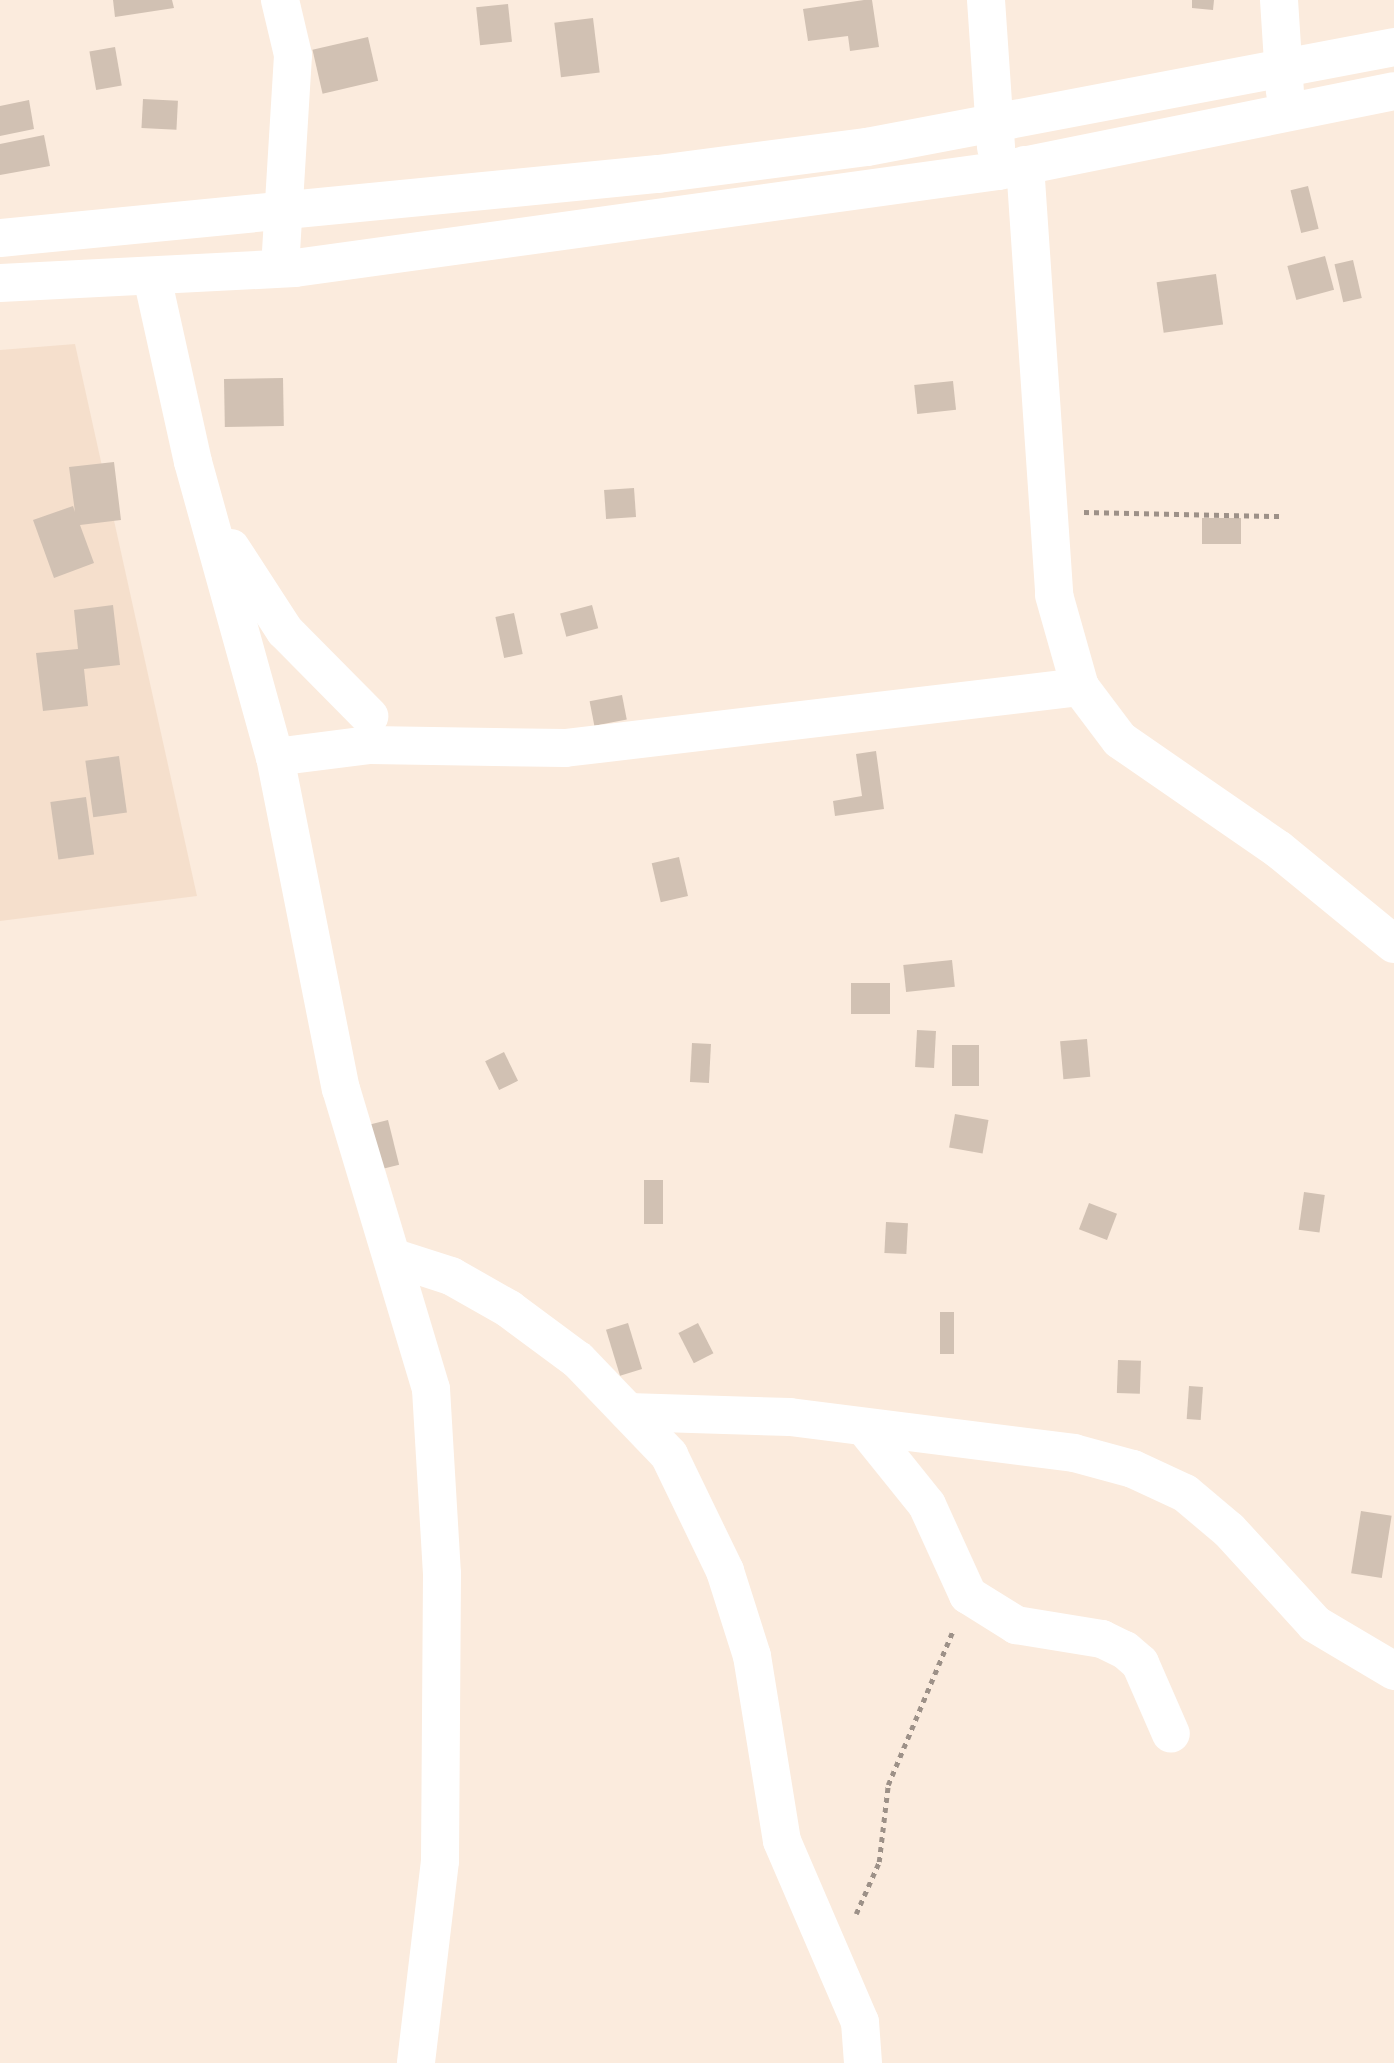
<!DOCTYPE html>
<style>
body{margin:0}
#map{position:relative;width:1394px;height:2063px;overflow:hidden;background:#fbebdd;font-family:"Libre Baskerville",serif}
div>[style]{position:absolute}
.built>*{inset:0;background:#f5dfcc}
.building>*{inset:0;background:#d1c1b3;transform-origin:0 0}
.path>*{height:4.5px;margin-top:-2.25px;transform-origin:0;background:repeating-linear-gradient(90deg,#9d9188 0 5px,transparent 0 10px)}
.minor>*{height:38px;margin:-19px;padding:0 19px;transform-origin:19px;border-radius:19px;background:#fff}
.major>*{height:38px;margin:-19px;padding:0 19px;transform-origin:19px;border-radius:19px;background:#fff}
span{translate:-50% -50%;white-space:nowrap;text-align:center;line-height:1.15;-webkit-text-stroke:5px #fbebdd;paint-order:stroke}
</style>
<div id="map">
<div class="built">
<i style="clip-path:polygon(75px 344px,197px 896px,0 921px,0 350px)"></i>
</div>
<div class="building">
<i style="clip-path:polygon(113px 0,172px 0,174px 8px,115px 17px)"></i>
<i style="clip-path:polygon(864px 0,872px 0,879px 47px,850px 51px,848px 36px,808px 41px,803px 9px)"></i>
<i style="clip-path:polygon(1192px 0,1214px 0,1213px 10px,1192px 8px)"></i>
<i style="left:508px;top:4px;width:38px;height:32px;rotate:84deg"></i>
<i style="left:593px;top:18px;width:55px;height:39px;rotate:83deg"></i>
<i style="left:368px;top:37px;width:45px;height:57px;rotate:77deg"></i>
<i style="left:115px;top:47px;width:39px;height:26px;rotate:80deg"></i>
<i style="left:143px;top:99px;width:35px;height:29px;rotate:3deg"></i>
<i style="clip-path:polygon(29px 100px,34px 129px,0 136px,0 106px)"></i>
<i style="clip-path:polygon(44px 135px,50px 166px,0 175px,0 144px)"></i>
<i style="left:1308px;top:186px;width:44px;height:18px;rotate:76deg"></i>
<i style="left:1325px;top:256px;width:35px;height:39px;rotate:75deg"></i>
<i style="left:1353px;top:260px;width:39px;height:19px;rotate:77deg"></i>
<i style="left:1216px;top:274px;width:51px;height:60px;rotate:82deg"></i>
<i style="left:283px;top:378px;width:48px;height:59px;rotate:89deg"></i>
<i style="left:953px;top:381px;width:29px;height:39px;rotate:84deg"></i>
<i style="clip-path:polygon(114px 462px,121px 520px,80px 525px,94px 563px,54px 578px,33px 520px,73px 506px,75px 512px,69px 467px)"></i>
<i style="left:634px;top:488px;width:29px;height:30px;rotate:86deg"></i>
<i style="left:1202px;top:518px;width:39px;height:26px"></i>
<i style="clip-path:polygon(113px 605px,120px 665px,84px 669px,88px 706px,43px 711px,36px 653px,78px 649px,74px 610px)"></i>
<i style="left:592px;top:605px;width:24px;height:33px;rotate:75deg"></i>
<i style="left:514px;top:613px;width:42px;height:19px;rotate:78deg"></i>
<i style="left:622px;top:695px;width:25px;height:33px;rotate:79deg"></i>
<i style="clip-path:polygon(876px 751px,884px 809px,835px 816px,833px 801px,862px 796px,856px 754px)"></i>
<i style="left:119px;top:756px;width:57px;height:34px;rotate:82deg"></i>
<i style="left:86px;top:797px;width:58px;height:36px;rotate:82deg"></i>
<i style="left:679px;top:857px;width:40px;height:28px;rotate:77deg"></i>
<i style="left:952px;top:960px;width:27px;height:49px;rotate:84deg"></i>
<i style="left:851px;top:983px;width:39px;height:31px"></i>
<i style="left:917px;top:1030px;width:19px;height:37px;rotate:3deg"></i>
<i style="left:1087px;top:1039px;width:38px;height:27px;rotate:85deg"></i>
<i style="left:692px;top:1043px;width:19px;height:39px;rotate:3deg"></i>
<i style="left:952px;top:1045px;width:27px;height:41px"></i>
<i style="left:504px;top:1052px;width:32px;height:21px;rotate:64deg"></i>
<i style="left:955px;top:1114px;width:34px;height:34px;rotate:10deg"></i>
<i style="left:388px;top:1120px;width:46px;height:29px;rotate:76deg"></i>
<i style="left:644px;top:1180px;width:19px;height:44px"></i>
<i style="left:1304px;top:1192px;width:21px;height:38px;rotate:8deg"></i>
<i style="left:1089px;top:1203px;width:30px;height:28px;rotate:21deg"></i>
<i style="left:886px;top:1222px;width:22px;height:31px;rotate:3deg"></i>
<i style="left:954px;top:1312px;width:42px;height:14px;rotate:90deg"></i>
<i style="left:628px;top:1323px;width:48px;height:23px;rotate:73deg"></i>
<i style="left:698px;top:1323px;width:34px;height:22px;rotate:63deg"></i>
<i style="left:1118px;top:1360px;width:23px;height:33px;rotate:2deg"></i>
<i style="left:1189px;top:1386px;width:14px;height:33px;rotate:4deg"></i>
<i style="left:1361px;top:1511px;width:31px;height:63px;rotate:9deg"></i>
</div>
<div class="path">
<i style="left:1084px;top:512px;width:196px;rotate:1.2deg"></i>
<i style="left:856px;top:1914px;width:57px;rotate:-66.1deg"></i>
<i style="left:879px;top:1862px;width:78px;rotate:-83.3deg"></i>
<i style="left:888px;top:1785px;width:168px;rotate:-67.2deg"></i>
</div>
<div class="minor">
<i style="left:986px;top:0;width:148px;rotate:86.1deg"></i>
<i style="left:1279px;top:0;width:92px;rotate:86.3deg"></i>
<i style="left:1025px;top:165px;width:431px;rotate:86.1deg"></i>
<i style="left:1054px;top:595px;width:96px;rotate:74.2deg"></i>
<i style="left:1080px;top:687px;width:66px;rotate:53deg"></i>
<i style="left:1120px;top:740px;width:192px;rotate:34.6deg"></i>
<i style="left:1278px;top:849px;width:150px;rotate:39.3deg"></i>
<i style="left:0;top:238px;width:661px;rotate:-5.56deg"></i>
<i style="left:658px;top:174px;width:211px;rotate:-7.4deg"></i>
<i style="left:867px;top:147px;width:536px;rotate:-10.74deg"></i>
<i style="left:280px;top:268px;width:213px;rotate:-86.5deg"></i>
<i style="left:293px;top:55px;width:57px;rotate:-103.3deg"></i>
<i style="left:152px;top:277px;width:189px;rotate:77.5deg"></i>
<i style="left:193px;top:462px;width:306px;rotate:74.5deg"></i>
<i style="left:275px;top:757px;width:338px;rotate:78.8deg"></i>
<i style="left:341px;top:1089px;width:313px;rotate:73.3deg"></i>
<i style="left:431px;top:1389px;width:185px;rotate:86.6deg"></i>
<i style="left:442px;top:1574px;width:287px;rotate:90.4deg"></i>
<i style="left:440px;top:1861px;width:203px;rotate:96.8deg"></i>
<i style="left:231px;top:548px;width:99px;rotate:57deg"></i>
<i style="left:285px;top:631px;width:120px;rotate:45.3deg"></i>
<i style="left:275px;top:757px;width:96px;rotate:-7.2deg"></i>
<i style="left:370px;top:745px;width:195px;rotate:0.9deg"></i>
<i style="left:565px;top:748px;width:519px;rotate:-6.76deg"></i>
<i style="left:395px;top:1258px;width:59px;rotate:17.8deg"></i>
<i style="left:451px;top:1276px;width:67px;rotate:29.6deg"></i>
<i style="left:509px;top:1309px;width:86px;rotate:36.5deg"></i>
<i style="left:578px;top:1360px;width:132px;rotate:46.2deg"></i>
<i style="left:669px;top:1455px;width:129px;rotate:64.2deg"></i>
<i style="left:725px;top:1571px;width:89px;rotate:72.4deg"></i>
<i style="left:752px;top:1656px;width:187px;rotate:80.8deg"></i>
<i style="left:782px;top:1841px;width:197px;rotate:66.7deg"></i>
<i style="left:860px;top:2022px;width:41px;rotate:85.8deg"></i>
<i style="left:628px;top:1412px;width:162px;rotate:1.8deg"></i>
<i style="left:790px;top:1417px;width:286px;rotate:7.2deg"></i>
<i style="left:1074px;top:1453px;width:61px;rotate:15.2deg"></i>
<i style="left:1133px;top:1469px;width:57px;rotate:24.8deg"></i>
<i style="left:1185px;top:1493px;width:57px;rotate:40.1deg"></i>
<i style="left:1229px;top:1530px;width:127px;rotate:47.5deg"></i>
<i style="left:1315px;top:1624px;width:92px;rotate:30.7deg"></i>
<i style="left:866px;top:1429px;width:97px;rotate:51.2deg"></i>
<i style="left:927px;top:1505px;width:99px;rotate:65.5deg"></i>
<i style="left:968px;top:1595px;width:57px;rotate:32deg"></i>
<i style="left:1016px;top:1625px;width:87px;rotate:9.2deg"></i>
<i style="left:1102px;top:1639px;width:25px;rotate:26deg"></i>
<i style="left:1125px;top:1650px;width:20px;rotate:41deg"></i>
<i style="left:1140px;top:1663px;width:77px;rotate:66.4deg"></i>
</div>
<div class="major">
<i style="left:0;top:283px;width:295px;rotate:-2.9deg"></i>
<i style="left:295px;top:268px;width:710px;rotate:-7.86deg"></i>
<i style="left:998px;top:171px;width:404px;rotate:-11.4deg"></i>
</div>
</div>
